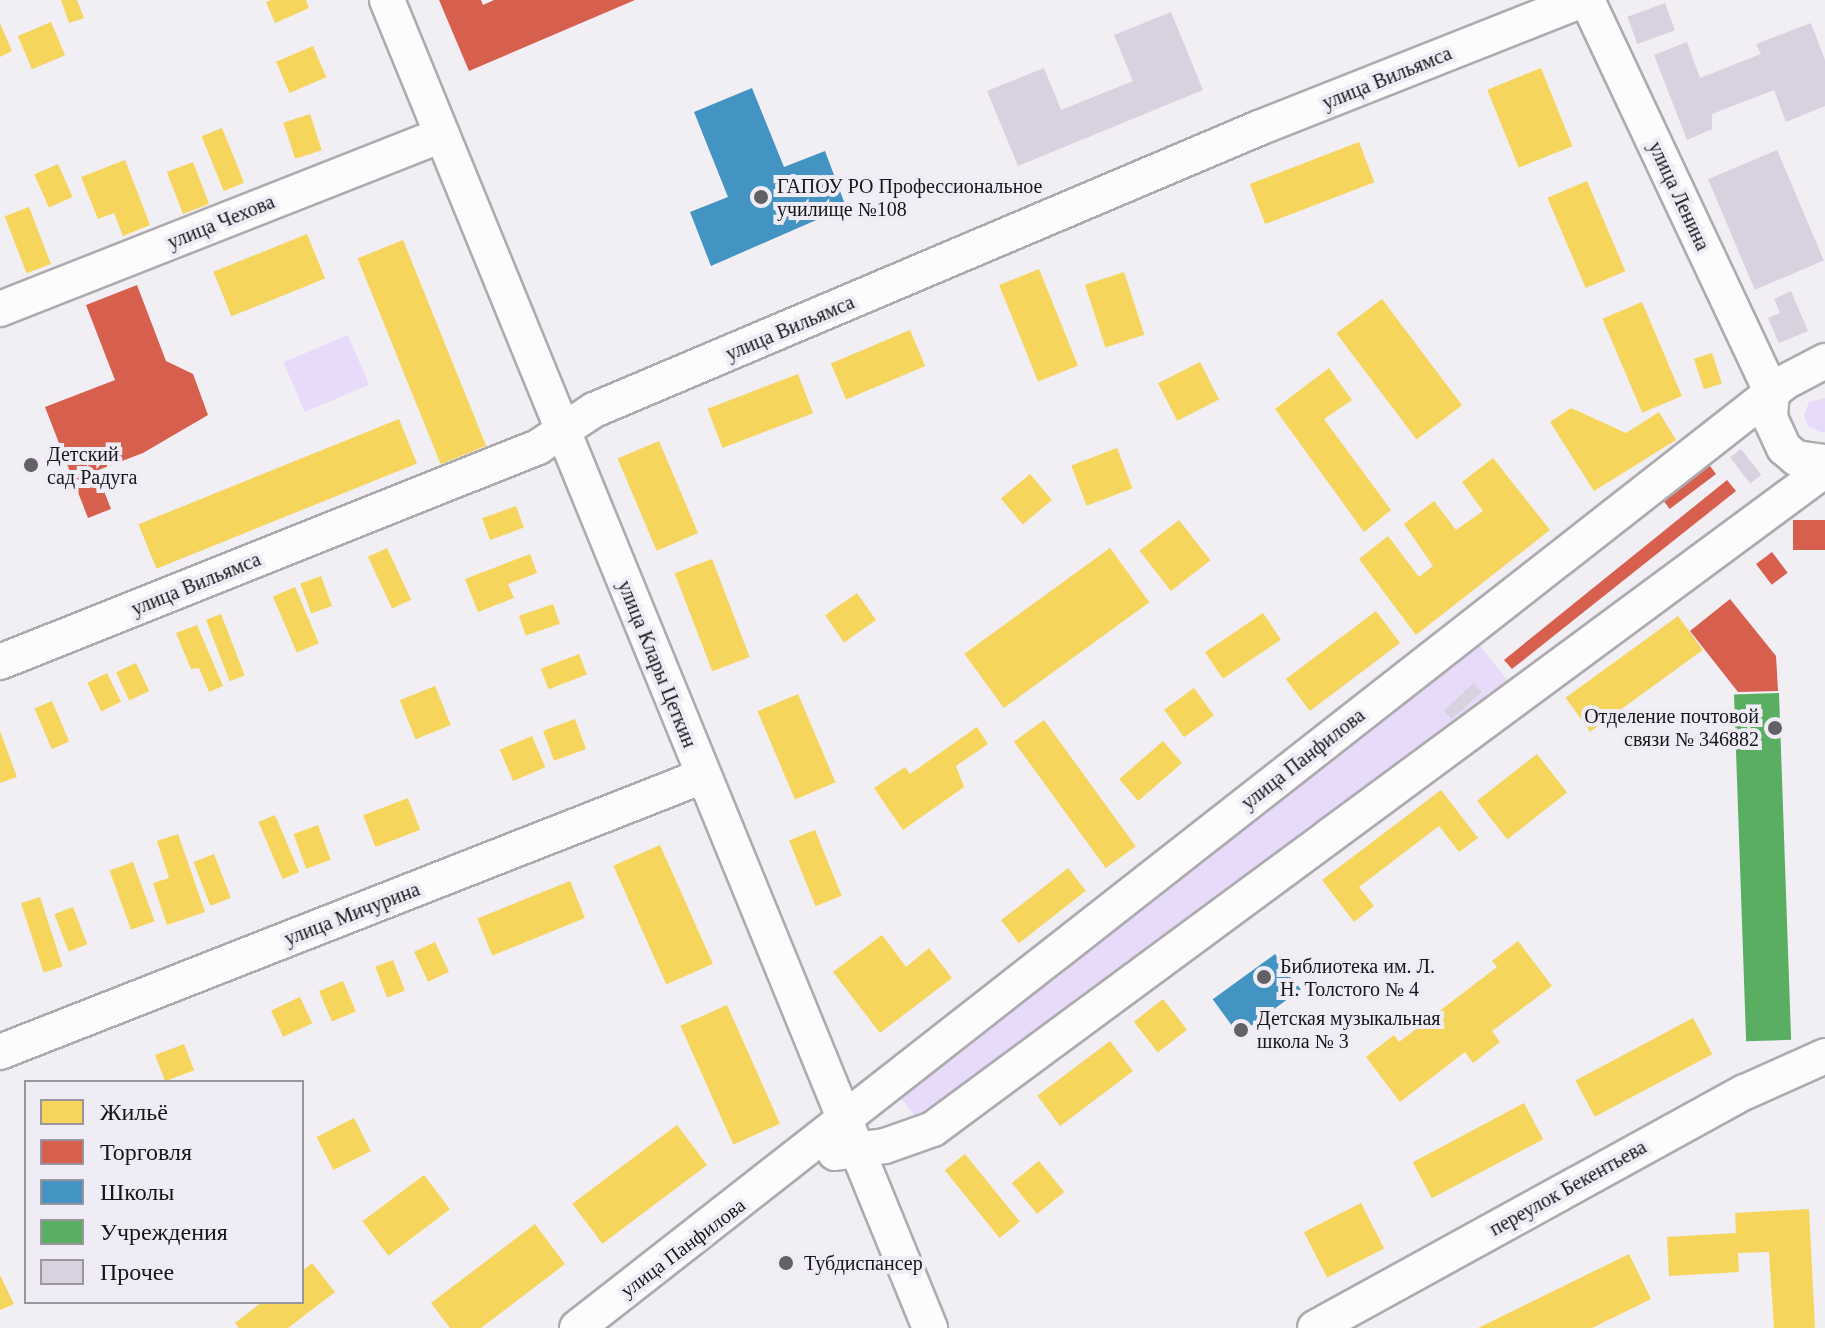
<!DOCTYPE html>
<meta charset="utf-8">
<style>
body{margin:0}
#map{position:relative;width:1825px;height:1328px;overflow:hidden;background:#f1eef4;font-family:"Times New Roman",serif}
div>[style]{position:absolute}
.green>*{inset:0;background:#e8dbfa;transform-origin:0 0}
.homes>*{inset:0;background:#f6d55c;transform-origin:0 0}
.shops>*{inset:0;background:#d6604d;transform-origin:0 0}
.schools>*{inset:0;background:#4393c3;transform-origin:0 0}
.public>*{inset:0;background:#5aae61;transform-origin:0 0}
.building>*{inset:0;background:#d8d2e0;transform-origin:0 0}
.roads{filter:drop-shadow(2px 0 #adabb0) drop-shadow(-2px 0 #adabb0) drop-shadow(0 2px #adabb0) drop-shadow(0 -2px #adabb0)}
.minor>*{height:34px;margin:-17px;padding:0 17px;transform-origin:17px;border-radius:17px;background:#fdfcfd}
.dots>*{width:22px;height:22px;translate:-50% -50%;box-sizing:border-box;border:4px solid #f0ecf6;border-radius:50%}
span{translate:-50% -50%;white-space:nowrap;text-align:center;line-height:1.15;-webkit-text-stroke:8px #f0ecf6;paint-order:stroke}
.street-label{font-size:20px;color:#161518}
.poi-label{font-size:20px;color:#161518}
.left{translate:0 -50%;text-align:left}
.right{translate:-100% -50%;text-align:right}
.legend{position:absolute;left:24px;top:1080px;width:280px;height:224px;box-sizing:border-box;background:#f0ecf6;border:2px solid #99969d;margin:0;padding:10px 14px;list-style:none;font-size:24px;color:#161518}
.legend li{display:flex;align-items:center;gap:16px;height:40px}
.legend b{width:40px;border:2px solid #99969d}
</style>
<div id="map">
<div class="green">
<i style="left:348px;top:335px;width:54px;height:70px;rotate:67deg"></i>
<i style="clip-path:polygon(1825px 398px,1825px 432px,1820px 432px,1808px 426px,1804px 415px,1809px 402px)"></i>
<i style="left:1478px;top:643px;width:49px;height:735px;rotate:52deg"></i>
</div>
<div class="homes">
<i style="clip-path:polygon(61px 0,77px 0,84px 18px,69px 23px)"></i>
<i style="clip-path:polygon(272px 0,306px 0,309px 8px,275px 23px,266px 2px)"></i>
<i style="left:51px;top:22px;width:36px;height:36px;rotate:67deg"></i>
<i style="clip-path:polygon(0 23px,12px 51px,0 57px)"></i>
<i style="left:313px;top:46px;width:34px;height:40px;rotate:67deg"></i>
<i style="left:1541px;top:68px;width:84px;height:58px;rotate:68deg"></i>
<i style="left:310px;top:114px;width:38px;height:28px;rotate:72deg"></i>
<i style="left:222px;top:128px;width:59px;height:22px;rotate:68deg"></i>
<i style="left:1359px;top:142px;width:43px;height:117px;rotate:69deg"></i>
<i style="clip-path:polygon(125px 160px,150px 225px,123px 236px,114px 213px,98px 219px,81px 177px)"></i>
<i style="left:193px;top:162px;width:45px;height:28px;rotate:69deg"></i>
<i style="left:58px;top:164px;width:36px;height:26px;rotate:66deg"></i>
<i style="left:1587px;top:181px;width:98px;height:43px;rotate:67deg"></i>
<i style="left:29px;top:207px;width:61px;height:26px;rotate:69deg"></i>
<i style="left:307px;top:234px;width:48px;height:101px;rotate:68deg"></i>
<i style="left:403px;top:240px;width:222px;height:49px;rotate:68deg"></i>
<i style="left:1039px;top:269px;width:104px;height:43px;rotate:68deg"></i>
<i style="left:1124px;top:272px;width:66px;height:41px;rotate:72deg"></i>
<i style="left:1382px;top:299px;width:133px;height:57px;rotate:53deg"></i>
<i style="left:1642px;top:302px;width:102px;height:43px;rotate:67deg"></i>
<i style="left:910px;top:330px;width:39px;height:86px;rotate:67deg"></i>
<i style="left:1712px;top:353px;width:32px;height:19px;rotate:72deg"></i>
<i style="left:1200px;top:362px;width:42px;height:47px;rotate:63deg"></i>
<i style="clip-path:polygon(1329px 368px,1352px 400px,1324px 419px,1391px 510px,1364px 532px,1275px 409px)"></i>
<i style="left:798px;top:374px;width:42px;height:97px;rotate:69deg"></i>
<i style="clip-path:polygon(1571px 408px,1626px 433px,1659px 412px,1676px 440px,1594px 491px,1550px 422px)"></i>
<i style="left:399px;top:419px;width:48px;height:281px;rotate:68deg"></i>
<i style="left:659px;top:441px;width:100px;height:45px;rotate:67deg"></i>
<i style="left:1117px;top:448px;width:43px;height:49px;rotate:69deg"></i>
<i style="clip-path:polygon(1493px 458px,1550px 530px,1416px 635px,1359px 559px,1388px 536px,1419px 577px,1433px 566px,1404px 524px,1434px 501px,1456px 530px,1483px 511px,1462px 482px)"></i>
<i style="left:1030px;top:474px;width:34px;height:38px;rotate:50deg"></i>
<i style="left:516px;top:506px;width:23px;height:36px;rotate:70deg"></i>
<i style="left:1179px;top:520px;width:51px;height:50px;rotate:52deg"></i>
<i style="left:387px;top:548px;width:57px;height:21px;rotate:65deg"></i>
<i style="left:1110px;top:548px;width:67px;height:180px;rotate:54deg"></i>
<i style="clip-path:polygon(530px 554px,537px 573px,508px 584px,514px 598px,478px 612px,465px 579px)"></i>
<i style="left:712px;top:559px;width:105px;height:40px;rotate:69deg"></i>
<i style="left:321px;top:576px;width:32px;height:22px;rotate:70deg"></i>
<i style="left:295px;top:587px;width:61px;height:24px;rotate:67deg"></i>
<i style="left:857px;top:593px;width:33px;height:39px;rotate:55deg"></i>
<i style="left:553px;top:604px;width:21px;height:36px;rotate:71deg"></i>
<i style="left:1376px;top:611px;width:40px;height:113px;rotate:53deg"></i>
<i style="left:1263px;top:613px;width:32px;height:70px;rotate:56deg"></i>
<i style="left:221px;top:614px;width:66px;height:16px;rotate:69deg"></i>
<i style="left:1678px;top:616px;width:42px;height:139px;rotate:54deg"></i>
<i style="clip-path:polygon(197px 625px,223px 686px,209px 692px,199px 668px,191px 669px,176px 633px)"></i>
<i style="left:579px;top:654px;width:22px;height:41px;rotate:69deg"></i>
<i style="left:136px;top:663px;width:31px;height:22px;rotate:65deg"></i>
<i style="left:107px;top:673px;width:32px;height:22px;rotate:64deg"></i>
<i style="left:435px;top:686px;width:42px;height:38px;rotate:68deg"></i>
<i style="left:1194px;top:688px;width:34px;height:37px;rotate:54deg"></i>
<i style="left:798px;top:694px;width:96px;height:44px;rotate:67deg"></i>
<i style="left:52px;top:701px;width:44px;height:19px;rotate:67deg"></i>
<i style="left:575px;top:719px;width:32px;height:34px;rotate:70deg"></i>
<i style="left:1044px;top:720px;width:156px;height:37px;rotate:54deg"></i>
<i style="clip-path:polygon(977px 727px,988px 744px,956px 766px,964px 787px,903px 830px,874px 788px,905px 767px,910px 774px)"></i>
<i style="clip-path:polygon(0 731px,17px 777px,0 783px)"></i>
<i style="left:532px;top:736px;width:34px;height:35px;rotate:67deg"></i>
<i style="left:1163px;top:741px;width:29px;height:58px;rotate:49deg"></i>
<i style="left:1537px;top:754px;width:49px;height:76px;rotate:52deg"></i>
<i style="clip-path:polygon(1441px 790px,1478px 838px,1459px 852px,1439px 826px,1359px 887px,1374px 906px,1354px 922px,1322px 880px)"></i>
<i style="left:408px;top:798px;width:34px;height:48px;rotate:69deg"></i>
<i style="left:275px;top:815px;width:62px;height:18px;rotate:67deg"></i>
<i style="left:318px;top:825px;width:37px;height:26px;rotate:70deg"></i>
<i style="left:815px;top:830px;width:71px;height:28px;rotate:68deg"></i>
<i style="clip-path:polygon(178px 834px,205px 912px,167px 925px,153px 883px,169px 878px,157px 841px)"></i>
<i style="left:660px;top:845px;width:130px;height:51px;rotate:66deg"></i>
<i style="left:214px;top:854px;width:47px;height:22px;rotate:69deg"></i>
<i style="left:133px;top:862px;width:63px;height:25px;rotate:70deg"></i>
<i style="left:1068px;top:868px;width:29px;height:85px;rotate:52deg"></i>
<i style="left:570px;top:881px;width:40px;height:100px;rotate:68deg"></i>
<i style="left:40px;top:897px;width:73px;height:20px;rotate:72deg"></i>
<i style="left:73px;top:907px;width:40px;height:20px;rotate:69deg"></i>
<i style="clip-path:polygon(882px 935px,906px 967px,929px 948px,952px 978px,880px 1033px,833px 972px)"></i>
<i style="clip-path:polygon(1518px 941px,1552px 986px,1492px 1031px,1500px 1042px,1473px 1063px,1465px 1052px,1400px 1102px,1366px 1057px,1394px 1035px,1399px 1042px,1497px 967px,1492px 961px)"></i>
<i style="left:435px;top:942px;width:33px;height:23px;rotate:65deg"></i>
<i style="left:393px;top:960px;width:33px;height:19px;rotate:69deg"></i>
<i style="left:343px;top:981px;width:33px;height:26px;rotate:67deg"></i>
<i style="left:300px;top:997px;width:29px;height:32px;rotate:65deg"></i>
<i style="left:1163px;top:999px;width:39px;height:37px;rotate:52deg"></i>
<i style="left:727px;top:1005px;width:130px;height:51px;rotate:66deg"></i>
<i style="left:1693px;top:1018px;width:41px;height:133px;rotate:62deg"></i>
<i style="left:1110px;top:1041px;width:38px;height:91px;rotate:53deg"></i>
<i style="left:184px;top:1044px;width:28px;height:31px;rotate:69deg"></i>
<i style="left:1524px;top:1103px;width:41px;height:126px;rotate:62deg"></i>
<i style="left:354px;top:1118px;width:37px;height:42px;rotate:63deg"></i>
<i style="left:677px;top:1125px;width:50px;height:131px;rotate:53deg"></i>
<i style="left:965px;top:1154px;width:87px;height:26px;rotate:51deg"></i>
<i style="left:1039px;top:1161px;width:40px;height:35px;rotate:51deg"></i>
<i style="left:424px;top:1175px;width:43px;height:77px;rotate:53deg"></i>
<i style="left:1361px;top:1203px;width:51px;height:64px;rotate:63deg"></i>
<i style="clip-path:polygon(1809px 1209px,1815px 1328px,1774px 1328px,1769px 1252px,1738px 1253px,1739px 1272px,1669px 1276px,1667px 1237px,1736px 1233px,1735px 1213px)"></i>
<i style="clip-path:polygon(535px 1224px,565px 1264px,481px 1328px,450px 1328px,431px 1303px)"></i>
<i style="clip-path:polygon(1629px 1254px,1651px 1299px,1592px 1328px,1478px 1328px)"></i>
<i style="clip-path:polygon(312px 1263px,335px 1292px,288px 1328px,239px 1328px,235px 1323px,262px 1302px,302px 1302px,302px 1271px)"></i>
<i style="clip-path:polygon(0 1275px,14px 1304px,0 1310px)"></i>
</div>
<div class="shops">
<i style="clip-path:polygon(439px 0,481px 0,483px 5px,494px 0,635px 0,469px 71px)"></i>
<i style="clip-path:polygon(137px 285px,166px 361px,193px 374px,208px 415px,143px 453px,96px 471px,111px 509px,88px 518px,45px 407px,115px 380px,86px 305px)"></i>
<i style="left:1707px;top:462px;width:15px;height:58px;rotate:53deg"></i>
<i style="clip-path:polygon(1727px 480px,1736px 491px,1512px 669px,1504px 660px)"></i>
<i style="left:1825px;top:520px;width:30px;height:32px;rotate:90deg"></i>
<i style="left:1772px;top:552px;width:26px;height:20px;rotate:53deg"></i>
<i style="clip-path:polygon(1730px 599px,1776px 656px,1778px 691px,1738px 692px,1690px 631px)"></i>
</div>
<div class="schools">
<i style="clip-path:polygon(752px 88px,784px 167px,825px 151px,846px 207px,711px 266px,690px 212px,728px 197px,694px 112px)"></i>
<i style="left:1275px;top:954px;width:44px;height:77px;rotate:54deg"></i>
</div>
<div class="public">
<i style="left:1779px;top:693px;width:347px;height:45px;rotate:88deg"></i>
</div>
<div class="building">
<i style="left:1665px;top:3px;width:29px;height:40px;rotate:70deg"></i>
<i style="clip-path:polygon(1171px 12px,1203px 90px,1018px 166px,987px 91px,1044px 68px,1061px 110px,1133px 81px,1114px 35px)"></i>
<i style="clip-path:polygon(1811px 23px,1825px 60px,1825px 106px,1786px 122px,1774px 90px,1712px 114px,1712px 129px,1687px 140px,1654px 55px,1687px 42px,1700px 78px,1761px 54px,1756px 44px)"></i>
<i style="left:1777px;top:150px;width:120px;height:75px;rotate:67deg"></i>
<i style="clip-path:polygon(1791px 291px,1808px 331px,1779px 343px,1768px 318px,1780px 313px,1774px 299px)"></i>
<i style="left:1741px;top:449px;width:33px;height:14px;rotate:52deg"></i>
<i style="left:1474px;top:683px;width:12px;height:41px;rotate:48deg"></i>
</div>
<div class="roads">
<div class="minor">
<i style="left:387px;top:0;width:1435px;rotate:67.76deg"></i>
<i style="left:1587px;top:0;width:434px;rotate:64.8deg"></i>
<i style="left:0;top:309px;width:475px;rotate:-21.5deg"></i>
<i style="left:1772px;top:393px;width:25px;rotate:95deg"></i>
<i style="left:1770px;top:418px;width:33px;rotate:65deg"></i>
<i style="left:1784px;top:448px;width:16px;rotate:40deg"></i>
<i style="left:1796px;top:458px;width:29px;rotate:8deg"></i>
<i style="left:0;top:662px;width:579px;rotate:-21.78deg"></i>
<i style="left:538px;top:447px;width:67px;rotate:-33.5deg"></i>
<i style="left:594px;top:410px;width:722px;rotate:-22.98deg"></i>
<i style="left:1259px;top:128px;width:348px;rotate:-21.6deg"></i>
<i style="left:0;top:1052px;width:755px;rotate:-21.44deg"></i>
<i style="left:835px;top:1153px;width:50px;rotate:-8deg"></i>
<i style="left:885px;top:1146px;width:51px;rotate:-19.5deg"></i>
<i style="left:933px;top:1129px;width:1109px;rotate:-36.46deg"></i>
<i style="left:577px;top:1328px;width:1534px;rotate:-38.06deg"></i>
<i style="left:1785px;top:382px;width:45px;rotate:-27.7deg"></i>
<i style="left:1315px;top:1328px;width:491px;rotate:-28.8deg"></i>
<i style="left:1745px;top:1092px;width:88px;rotate:-24.2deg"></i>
</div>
</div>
<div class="dots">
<i style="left:761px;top:197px;background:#636165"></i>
<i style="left:31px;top:465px;background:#636165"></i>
<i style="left:1775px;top:728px;background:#636165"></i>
<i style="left:1264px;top:977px;background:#636165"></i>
<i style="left:1241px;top:1030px;background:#636165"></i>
<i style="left:786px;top:1263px;background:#636165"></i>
</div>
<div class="street-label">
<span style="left:1387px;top:78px;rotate:-22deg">улица Вильямса</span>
<span style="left:1679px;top:196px;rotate:65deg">улица Ленина</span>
<span style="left:221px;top:222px;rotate:-22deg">улица Чехова</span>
<span style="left:790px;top:328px;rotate:-23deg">улица Вильямса</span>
<span style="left:196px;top:584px;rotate:-22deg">улица Вильямса</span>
<span style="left:657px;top:664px;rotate:68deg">улица Клары Цеткин</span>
<span style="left:1303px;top:759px;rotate:-38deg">улица Панфилова</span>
<span style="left:352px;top:914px;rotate:-21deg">улица Мичурина</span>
<span style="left:1568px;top:1188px;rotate:-29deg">переулок Бекентьева</span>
<span style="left:683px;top:1248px;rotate:-37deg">улица Панфилова</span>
</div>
<div class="poi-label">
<span class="left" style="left:777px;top:198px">ГАПОУ РО Профессиональное<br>училище №108</span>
<span class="left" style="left:47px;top:466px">Детский<br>сад Радуга</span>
<span class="right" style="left:1759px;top:728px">Отделение почтовой<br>связи № 346882</span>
<span class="left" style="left:1280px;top:978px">Библиотека им. Л.<br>Н. Толстого № 4</span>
<span class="left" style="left:1257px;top:1030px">Детская музыкальная<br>школа № 3</span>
<span class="left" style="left:804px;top:1263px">Тубдиспансер</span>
</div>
<ul class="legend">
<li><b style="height:22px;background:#f6d55c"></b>Жильё</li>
<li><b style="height:22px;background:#d6604d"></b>Торговля</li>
<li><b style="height:22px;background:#4393c3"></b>Школы</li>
<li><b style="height:22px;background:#5aae61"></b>Учреждения</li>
<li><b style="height:22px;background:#d8d2e0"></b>Прочее</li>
</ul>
</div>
